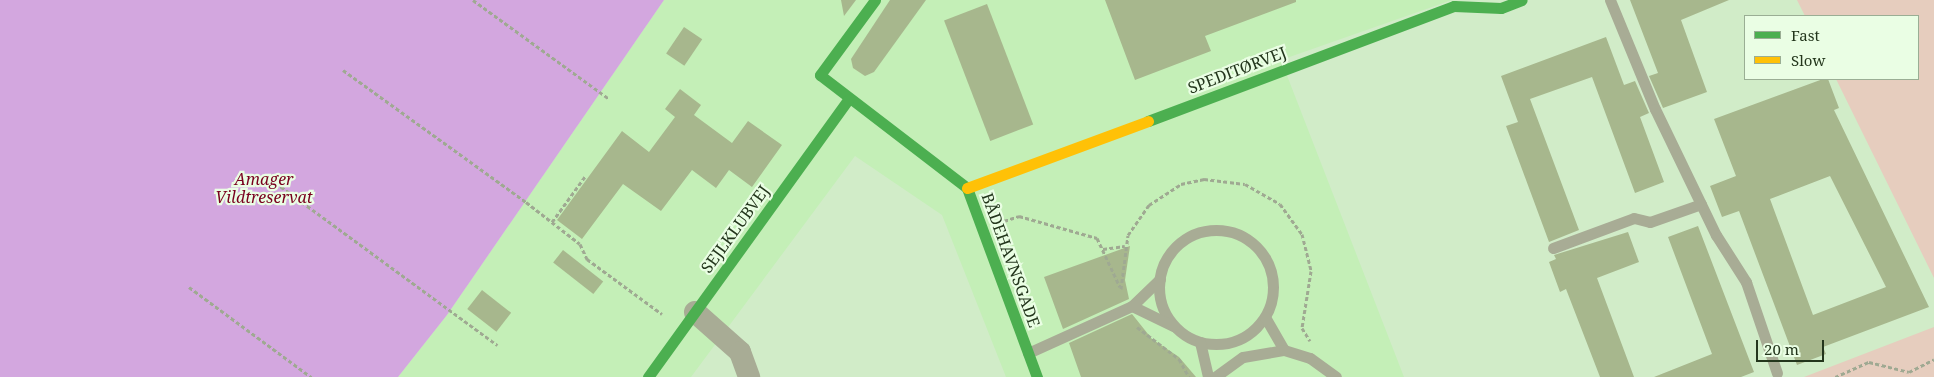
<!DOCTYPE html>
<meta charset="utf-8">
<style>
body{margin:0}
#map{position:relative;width:1934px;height:377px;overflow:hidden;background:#d1ecc8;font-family:"Noto Serif",serif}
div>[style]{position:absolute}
.built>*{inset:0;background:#c4efb7}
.green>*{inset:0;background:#e6cdbe}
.water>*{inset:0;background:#d3a7df}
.building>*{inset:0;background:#a7b78d;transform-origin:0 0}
.path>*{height:3px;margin-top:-1.5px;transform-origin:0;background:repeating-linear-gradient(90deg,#9fa992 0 4px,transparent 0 6.5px)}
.lane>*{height:11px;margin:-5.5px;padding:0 5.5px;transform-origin:5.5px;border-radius:5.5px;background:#a8ac95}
.lane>.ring{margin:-5.5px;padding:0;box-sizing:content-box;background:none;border:11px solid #a8ac95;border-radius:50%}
.street>*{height:22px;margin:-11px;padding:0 11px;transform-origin:11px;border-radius:11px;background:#a8ac95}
.fast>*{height:11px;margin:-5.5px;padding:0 5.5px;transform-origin:5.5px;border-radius:5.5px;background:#4caf50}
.slow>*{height:11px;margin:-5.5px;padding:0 5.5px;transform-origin:5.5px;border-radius:5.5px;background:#ffc107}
span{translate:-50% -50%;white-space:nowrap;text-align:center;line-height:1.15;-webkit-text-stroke:4.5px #eafee4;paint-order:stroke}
.street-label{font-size:16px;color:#23361c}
.park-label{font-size:16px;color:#79001e;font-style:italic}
.legend{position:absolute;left:1744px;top:15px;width:175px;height:65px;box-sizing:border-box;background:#eafee4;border:1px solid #9aae94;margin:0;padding:6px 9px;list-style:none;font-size:15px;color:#23361c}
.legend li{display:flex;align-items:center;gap:10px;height:25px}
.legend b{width:25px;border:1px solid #9aae94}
.scale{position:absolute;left:1756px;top:340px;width:68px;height:22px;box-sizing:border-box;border:2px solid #23361c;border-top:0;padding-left:6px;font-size:15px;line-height:18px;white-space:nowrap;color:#23361c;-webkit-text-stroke:4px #eafee4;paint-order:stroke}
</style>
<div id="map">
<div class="built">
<i style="clip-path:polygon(664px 0,1452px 0,1281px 60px,1404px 377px,1006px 377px,942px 215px,855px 156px,691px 377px,398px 377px,447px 315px)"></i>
</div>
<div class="green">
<i style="clip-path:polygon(1797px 0,1934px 0,1934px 278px,1836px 79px,1918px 79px,1918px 16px,1805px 16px)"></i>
<i style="clip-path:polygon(1934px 327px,1934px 377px,1804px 377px)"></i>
</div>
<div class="water">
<i style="clip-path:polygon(0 0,664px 0,447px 315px,398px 377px,0 377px)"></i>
</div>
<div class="building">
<i style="clip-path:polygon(841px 0,856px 0,844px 16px)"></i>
<i style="clip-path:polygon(890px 0,926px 0,874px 72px,865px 76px,853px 68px,851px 59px)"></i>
<i style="clip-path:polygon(1105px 0,1296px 0,1296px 2px,1205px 36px,1211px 51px,1135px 80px)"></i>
<i style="clip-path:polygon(1630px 0,1729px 0,1681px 20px,1707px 92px,1663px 108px,1649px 76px,1658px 73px)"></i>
<i style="left:987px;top:4px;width:129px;height:46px;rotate:69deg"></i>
<i style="left:684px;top:27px;width:22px;height:32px;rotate:34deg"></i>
<i style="clip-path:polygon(1606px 37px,1624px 85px,1635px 81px,1649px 113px,1640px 117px,1664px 182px,1635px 193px,1592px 77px,1530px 99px,1579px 230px,1549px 242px,1506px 126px,1518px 122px,1501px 76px)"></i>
<i style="clip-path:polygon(evenodd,1823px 79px,1828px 79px,1839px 108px,1834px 110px,1929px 307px,1823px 347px,1826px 354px,1797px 365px,1739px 211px,1722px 217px,1710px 186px,1736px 176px,1714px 119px,1823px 79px,1830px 176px,1886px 287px,1813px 315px,1770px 199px,1830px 176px)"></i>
<i style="clip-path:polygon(680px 89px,701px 105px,694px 115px,732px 143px,748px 121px,782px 145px,752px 187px,729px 170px,716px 188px,692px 170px,661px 211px,623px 184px,582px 239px,557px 220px,622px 131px,649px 152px,675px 117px,665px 109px)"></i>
<i style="clip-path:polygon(1698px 226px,1754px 372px,1741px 377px,1654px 377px,1712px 354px,1668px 237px)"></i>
<i style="clip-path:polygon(1628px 232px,1639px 262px,1597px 278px,1634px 377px,1600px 377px,1566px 289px,1560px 292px,1549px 262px,1556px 259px,1554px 255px)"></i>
<i style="clip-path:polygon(1130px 246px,1125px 280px,1129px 299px,1063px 329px,1044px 277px)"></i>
<i style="left:563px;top:250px;width:51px;height:16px;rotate:38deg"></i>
<i style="left:482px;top:290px;width:37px;height:24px;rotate:38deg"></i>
<i style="clip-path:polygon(1132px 314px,1152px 339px,1179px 357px,1196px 377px,1081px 377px,1069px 343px)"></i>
</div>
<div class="path">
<i style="left:473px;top:0;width:167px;rotate:36deg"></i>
<i style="left:343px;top:70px;width:226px;rotate:35.8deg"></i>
<i style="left:526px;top:202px;width:68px;rotate:37.9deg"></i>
<i style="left:580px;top:244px;width:17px;rotate:65deg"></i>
<i style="left:587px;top:259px;width:93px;rotate:36.3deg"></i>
<i style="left:265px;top:175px;width:288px;rotate:36.2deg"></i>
<i style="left:1004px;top:221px;width:16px;rotate:-18deg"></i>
<i style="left:1019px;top:216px;width:81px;rotate:15.8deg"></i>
<i style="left:1097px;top:238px;width:54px;rotate:64.9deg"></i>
<i style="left:552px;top:222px;width:58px;rotate:-54.1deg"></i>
<i style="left:1103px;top:249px;width:22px;rotate:-8deg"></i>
<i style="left:189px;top:287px;width:152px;rotate:36.4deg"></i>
<i style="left:1121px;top:289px;width:54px;rotate:-82.6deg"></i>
<i style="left:1128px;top:235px;width:37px;rotate:-55deg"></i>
<i style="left:1149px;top:205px;width:38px;rotate:-33deg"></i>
<i style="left:1181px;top:184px;width:24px;rotate:-12deg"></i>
<i style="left:1204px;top:179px;width:41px;rotate:7deg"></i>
<i style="left:1245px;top:184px;width:40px;rotate:29.7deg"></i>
<i style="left:1280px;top:204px;width:37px;rotate:54deg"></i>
<i style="left:1302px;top:234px;width:38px;rotate:76deg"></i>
<i style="left:1311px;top:271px;width:58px;rotate:99deg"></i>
<i style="left:1302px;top:328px;width:15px;rotate:58deg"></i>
<i style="left:1137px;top:327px;width:53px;rotate:37.3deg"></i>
<i style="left:1179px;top:359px;width:21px;rotate:61deg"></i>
<i style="left:1835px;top:377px;width:37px;rotate:-24deg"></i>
<i style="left:1869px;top:362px;width:41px;rotate:14deg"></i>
<i style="left:1909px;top:372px;width:28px;rotate:-27deg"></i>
</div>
<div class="lane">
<i style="left:1610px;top:0;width:118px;rotate:67.6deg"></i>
<i style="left:1655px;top:109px;width:140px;rotate:64.2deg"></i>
<i style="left:1716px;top:235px;width:56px;rotate:57.4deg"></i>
<i style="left:1746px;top:282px;width:96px;rotate:71.2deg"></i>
<i class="ring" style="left:1159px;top:230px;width:103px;height:103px"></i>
<i style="left:1553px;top:248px;width:86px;rotate:-20.3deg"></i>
<i style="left:1634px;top:218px;width:16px;rotate:14deg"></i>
<i style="left:1650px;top:222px;width:54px;rotate:-19.4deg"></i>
<i style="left:1132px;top:306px;width:46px;rotate:26deg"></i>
<i style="left:1265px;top:317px;width:38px;rotate:60deg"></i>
<i style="left:1200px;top:342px;width:36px;rotate:77deg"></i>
<i style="left:1028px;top:353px;width:114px;rotate:-24.3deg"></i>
<i style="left:1132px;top:306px;width:39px;rotate:-44deg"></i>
<i style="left:1215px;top:377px;width:34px;rotate:-36deg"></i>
<i style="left:1243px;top:357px;width:42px;rotate:-9.7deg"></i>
<i style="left:1284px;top:350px;width:27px;rotate:17deg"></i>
<i style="left:1310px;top:358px;width:32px;rotate:36deg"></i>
</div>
<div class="street">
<i style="left:695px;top:312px;width:60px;rotate:41.6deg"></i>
<i style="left:740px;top:352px;width:27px;rotate:70deg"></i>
</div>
<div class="fast">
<i style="left:875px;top:0;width:93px;rotate:126.3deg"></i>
<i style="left:820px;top:75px;width:185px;rotate:37.5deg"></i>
<i style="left:967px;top:188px;width:202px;rotate:69.7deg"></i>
<i style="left:1148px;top:121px;width:327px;rotate:-20.6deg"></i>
<i style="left:1454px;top:6px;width:47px;rotate:2.4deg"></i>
<i style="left:1501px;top:8px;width:22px;rotate:-21deg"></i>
<i style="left:648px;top:377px;width:342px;rotate:-54.2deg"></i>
</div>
<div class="slow">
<i style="left:967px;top:188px;width:193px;rotate:-20.3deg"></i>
</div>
<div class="street-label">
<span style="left:1237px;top:70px;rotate:-21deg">SPEDITØRVEJ</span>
<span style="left:735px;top:229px;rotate:-54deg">SEJLKLUBVEJ</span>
<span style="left:1011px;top:260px;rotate:70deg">BÅDEHAVNSGADE</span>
</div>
<div class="park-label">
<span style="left:264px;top:188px">Amager<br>Vildtreservat</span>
</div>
<ul class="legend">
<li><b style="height:6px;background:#4caf50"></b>Fast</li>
<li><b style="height:6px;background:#ffc107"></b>Slow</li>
</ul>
<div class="scale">20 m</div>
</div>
